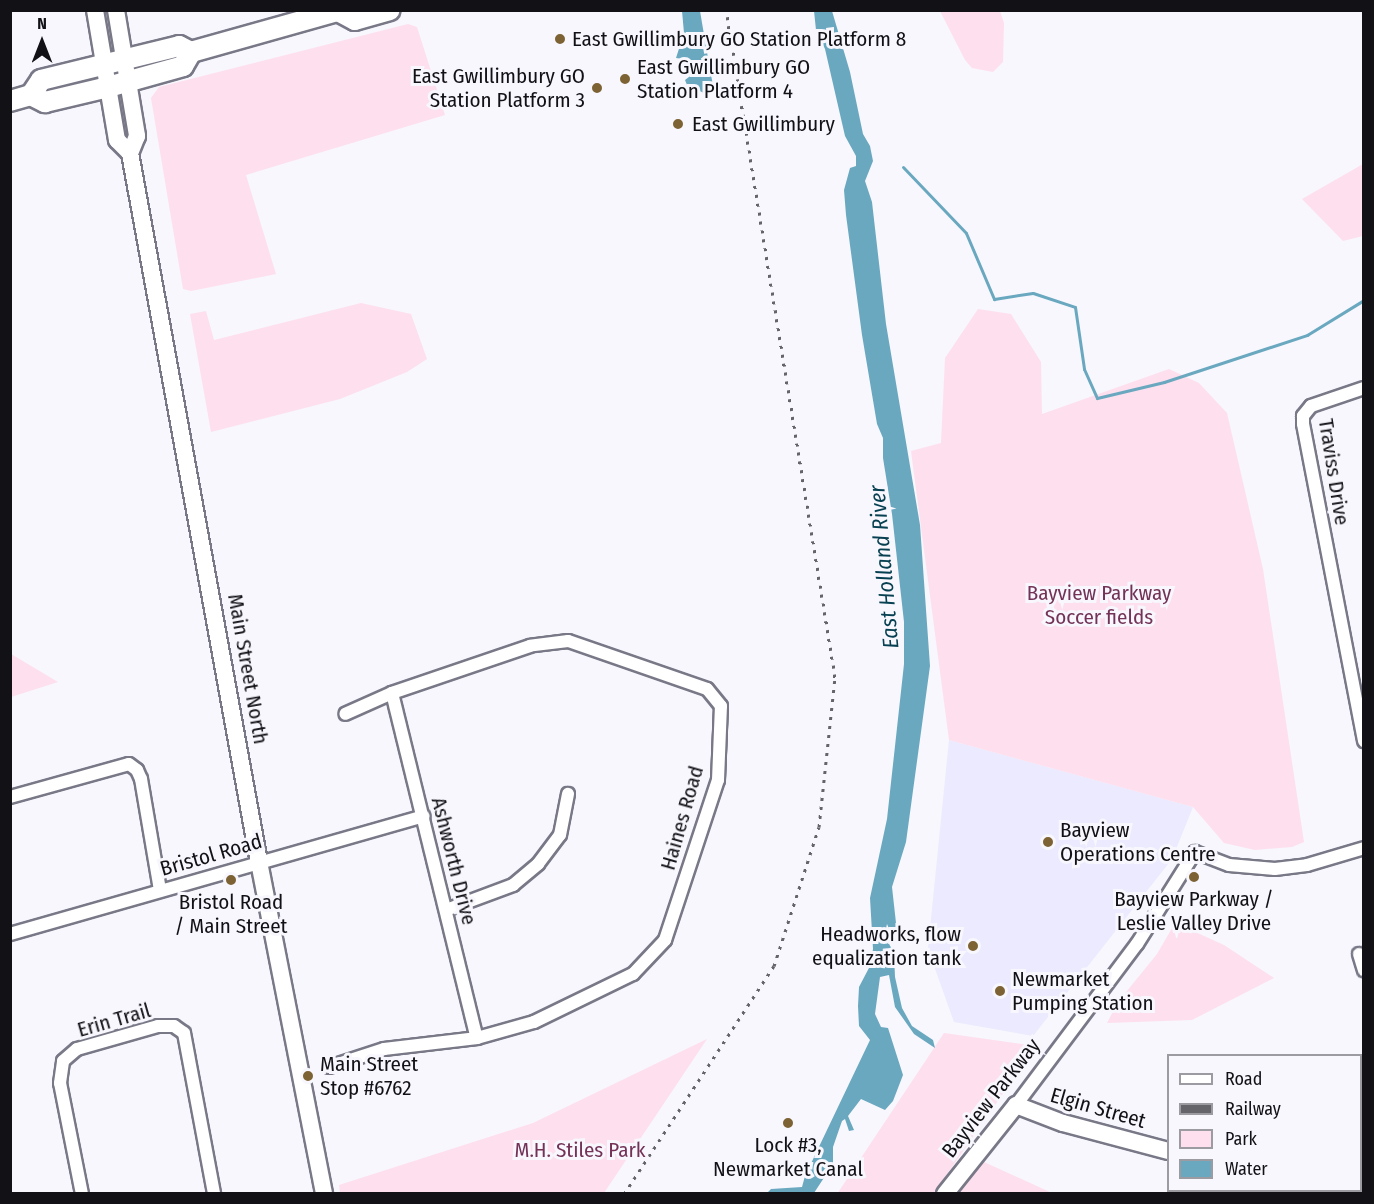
<!DOCTYPE html>
<style>
body{margin:0}
#map{position:relative;width:1374px;height:1204px;overflow:hidden;background:#f7f7fd;font-family:"Fira Sans Condensed",sans-serif}
div>[style]{position:absolute}
.built>*{inset:0;background:#ebeafe}
.green>*{inset:0;background:#fedfee}
.water>*{inset:0;background:#6aa8c0}
.stream>*{height:3px;margin:-1.5px;padding:0 1.5px;transform-origin:1.5px;border-radius:1.5px;background:#6aa8c0}
.roads{filter:drop-shadow(2px 0 #787887) drop-shadow(-2px 0 #787887) drop-shadow(0 2px #787887) drop-shadow(0 -2px #787887)}
.street>*{height:12px;margin:-6px;padding:0 6px;transform-origin:6px;border-radius:6px;background:#fff}
.secondary>*{height:16px;margin:-8px;padding:0 8px;transform-origin:8px;border-radius:8px;background:#fff}
.primary>*{height:20px;margin:-10px;padding:0 10px;transform-origin:10px;border-radius:10px;background:#fff}
.rail>*{height:3px;margin-top:-1.5px;transform-origin:0;background:repeating-linear-gradient(90deg,#64646a 0 3px,transparent 0 9px)}
.dots>*{width:16px;height:16px;translate:-50% -50%;box-sizing:border-box;border:3px solid #f7f7fd;border-radius:50%}
span{translate:-50% -50%;white-space:nowrap;text-align:center;line-height:1.15;-webkit-text-stroke:6px #f7f7fd;paint-order:stroke}
.poi-label{font-size:21px;color:#111116}
.left{translate:0 -50%;text-align:left}
.right{translate:-100% -50%;text-align:right}
.street-label{font-size:21px;color:#111116}
.park-label{font-size:21px;color:#733256}
.water-label{font-size:22px;color:#074051;font-style:italic}
.frame{position:absolute;inset:0;border:12px solid #111116;pointer-events:none}
.legend{position:absolute;left:1167px;top:1054px;width:195px;height:138px;box-sizing:border-box;background:#f7f7fd;border:2px solid #9b9ba1;margin:0;padding:8px 10px;list-style:none;font-size:18px;color:#111116}
.legend li{display:flex;align-items:center;gap:12px;height:30px}
.legend b{width:30px;border:2px solid #9b9ba1}
.north{position:absolute;left:12px;top:12px;width:60px;height:60px;-webkit-text-stroke:4px #f7f7fd;paint-order:stroke;rotate:0deg;font-size:16px;font-weight:700;line-height:24px;text-align:center;color:#111116}
.north::after{content:'';display:block;margin:auto;width:21px;height:27px;background:#111116;clip-path:polygon(50% 0,100% 100%,50% 72%,0 100%)}
</style>
<div id="map">
<div class="built">
<i style="clip-path:polygon(949px 740px,1193px 807px,1172px 859px,1033px 1036px,954px 1022px,928px 949px)"></i>
</div>
<div class="green">
<i style="clip-path:polygon(940px 11px,1000px 11px,1004px 23px,1003px 62px,993px 72px,972px 68px,965px 60px)"></i>
<i style="clip-path:polygon(408px 24px,417px 27px,445px 115px,246px 175px,276px 274px,191px 291px,183px 289px,151px 98px,159px 87px)"></i>
<i style="clip-path:polygon(1363px 164px,1363px 236px,1343px 241px,1302px 199px)"></i>
<i style="clip-path:polygon(361px 303px,411px 314px,427px 359px,407px 372px,340px 399px,211px 432px,190px 314px,206px 311px,214px 340px)"></i>
<i style="clip-path:polygon(978px 309px,1011px 314px,1041px 362px,1042px 414px,1169px 369px,1199px 383px,1227px 413px,1263px 569px,1304px 842px,1292px 847px,1255px 850px,1224px 843px,1193px 807px,949px 740px,911px 451px,941px 443px,945px 358px)"></i>
<i style="clip-path:polygon(11px 654px,58px 682px,11px 697px)"></i>
<i style="clip-path:polygon(1175px 923px,1224px 945px,1274px 978px,1192px 1020px,1107px 1023px,1118px 1002px,1157px 954px)"></i>
<i style="clip-path:polygon(944px 1033px,1036px 1046px,934px 1193px,837px 1194px)"></i>
<i style="clip-path:polygon(707px 1039px,604px 1193px,340px 1193px,339px 1185px,533px 1123px)"></i>
<i style="clip-path:polygon(984px 1162px,1052px 1193px,957px 1193px)"></i>
</div>
<div class="water">
<i style="clip-path:polygon(682px 11px,700px 11px,708px 58px,701px 58px,705px 73px,711px 75px,714px 90px,706px 94px,687px 85px,685px 80px,698px 70px,697px 61px,676px 58px,684px 33px)"></i>
<i style="clip-path:polygon(814px 11px,832px 11px,850px 72px,863px 134px,870px 146px,873px 161px,865px 181px,872px 202px,886px 324px,920px 525px,930px 666px,906px 842px,892px 887px,898px 941px,892px 936px,887px 924px,883px 942px,888px 942px,894px 953px,895px 977px,902px 1008px,912px 1026px,933px 1040px,935px 1048px,914px 1034px,895px 1007px,889px 975px,880px 977px,875px 1014px,881px 1027px,888px 1028px,903px 1075px,893px 1101px,885px 1110px,861px 1099px,848px 1116px,854px 1130px,849px 1131px,845px 1119px,842px 1121px,833px 1147px,833px 1164px,814px 1193px,766px 1194px,771px 1189px,802px 1187px,805px 1176px,870px 1040px,859px 1026px,858px 1006px,859px 987px,870px 966px,873px 949px,870px 898px,887px 819px,904px 664px,904px 622px,892px 514px,883px 458px,883px 438px,877px 424px,862px 335px,846px 215px,844px 190px,850px 168px,856px 166px,856px 156px,845px 136px,825px 49px,816px 30px)"></i>
</div>
<div class="stream">
<i style="left:903px;top:167px;width:91px;rotate:46.3deg"></i>
<i style="left:966px;top:233px;width:72px;rotate:67deg"></i>
<i style="left:994px;top:299px;width:39px;rotate:-9deg"></i>
<i style="left:1033px;top:293px;width:44px;rotate:18.4deg"></i>
<i style="left:1075px;top:307px;width:63px;rotate:81.7deg"></i>
<i style="left:1084px;top:369px;width:32px;rotate:66deg"></i>
<i style="left:1097px;top:398px;width:69px;rotate:-13.4deg"></i>
<i style="left:1164px;top:382px;width:151px;rotate:-18.2deg"></i>
<i style="left:1307px;top:335px;width:67px;rotate:-31.6deg"></i>
</div>
<div class="roads">
<div class="street">
<i style="left:1364px;top:388px;width:56px;rotate:161.2deg"></i>
<i style="left:1311px;top:406px;width:13px;rotate:129deg"></i>
<i style="left:1303px;top:416px;width:8px;rotate:90deg"></i>
<i style="left:1303px;top:424px;width:323px;rotate:79.1deg"></i>
<i style="left:392px;top:693px;width:355px;rotate:76.2deg"></i>
<i style="left:10px;top:797px;width:123px;rotate:-15.5deg"></i>
<i style="left:129px;top:764px;width:10px;rotate:37deg"></i>
<i style="left:137px;top:770px;width:10px;rotate:66deg"></i>
<i style="left:141px;top:779px;width:113px;rotate:80.3deg"></i>
<i style="left:446px;top:910px;width:72px;rotate:-20.5deg"></i>
<i style="left:513px;top:885px;width:33px;rotate:-40deg"></i>
<i style="left:538px;top:864px;width:36px;rotate:-53deg"></i>
<i style="left:560px;top:835px;width:42px;rotate:-79deg"></i>
<i style="left:10px;top:934px;width:430px;rotate:-15.9deg"></i>
<i style="left:1359px;top:954px;width:17px;rotate:73deg"></i>
<i style="left:329px;top:1067px;width:58px;rotate:-18.1deg"></i>
<i style="left:384px;top:1049px;width:94px;rotate:-6.7deg"></i>
<i style="left:477px;top:1038px;width:59px;rotate:-15.7deg"></i>
<i style="left:534px;top:1022px;width:110px;rotate:-25.9deg"></i>
<i style="left:633px;top:974px;width:47px;rotate:-46.7deg"></i>
<i style="left:665px;top:940px;width:169px;rotate:-71.7deg"></i>
<i style="left:718px;top:780px;width:74px;rotate:-87.7deg"></i>
<i style="left:721px;top:706px;width:22px;rotate:-129deg"></i>
<i style="left:707px;top:689px;width:147px;rotate:-160.9deg"></i>
<i style="left:568px;top:641px;width:38px;rotate:173deg"></i>
<i style="left:530px;top:646px;width:146px;rotate:161.2deg"></i>
<i style="left:392px;top:693px;width:51px;rotate:155.9deg"></i>
<i style="left:1016px;top:1105px;width:201px;rotate:-53.1deg"></i>
<i style="left:1137px;top:944px;width:109px;rotate:-57.8deg"></i>
<i style="left:1195px;top:852px;width:36px;rotate:21deg"></i>
<i style="left:1229px;top:865px;width:46px;rotate:5deg"></i>
<i style="left:1275px;top:869px;width:32px;rotate:-7deg"></i>
<i style="left:1307px;top:865px;width:59px;rotate:-16.6deg"></i>
<i style="left:82px;top:1194px;width:113px;rotate:-101.2deg"></i>
<i style="left:60px;top:1083px;width:22px;rotate:-82deg"></i>
<i style="left:63px;top:1061px;width:18px;rotate:-41deg"></i>
<i style="left:77px;top:1049px;width:84px;rotate:-15.9deg"></i>
<i style="left:158px;top:1026px;width:16px"></i>
<i style="left:174px;top:1026px;width:12px;rotate:35deg"></i>
<i style="left:184px;top:1033px;width:164px;rotate:79.4deg"></i>
<i style="left:1242px;top:1194px;width:4px;rotate:-90deg"></i>
</div>
<div class="secondary">
<i style="left:95px;top:10px;width:132px;rotate:80.4deg"></i>
<i style="left:117px;top:140px;width:18px;rotate:45deg"></i>
<i style="left:116px;top:10px;width:128px;rotate:80.5deg"></i>
<i style="left:137px;top:136px;width:18px;rotate:112deg"></i>
<i style="left:130px;top:153px;width:721px;rotate:79.69deg"></i>
<i style="left:259px;top:862px;width:338px;rotate:78.9deg"></i>
<i style="left:1360px;top:1167px;width:4px;rotate:-14deg"></i>
<i style="left:945px;top:1194px;width:114px;rotate:-51.4deg"></i>
<i style="left:1016px;top:1105px;width:50px;rotate:21deg"></i>
<i style="left:1063px;top:1123px;width:109px;rotate:14.9deg"></i>
</div>
<div class="primary">
<i style="left:338px;top:11px;width:19px;rotate:28deg"></i>
<i style="left:355px;top:20px;width:36px;rotate:-16deg"></i>
<i style="left:31px;top:95px;width:18px;rotate:-56deg"></i>
<i style="left:41px;top:80px;width:142px;rotate:-13.8deg"></i>
<i style="left:179px;top:46px;width:13px;rotate:27deg"></i>
<i style="left:191px;top:52px;width:155px;rotate:-15.7deg"></i>
<i style="left:10px;top:101px;width:22px;rotate:-16deg"></i>
<i style="left:31px;top:95px;width:16px;rotate:27deg"></i>
<i style="left:45px;top:102px;width:65px;rotate:-13.4deg"></i>
<i style="left:108px;top:87px;width:78px;rotate:-15.6deg"></i>
<i style="left:183px;top:66px;width:16px;rotate:-60deg"></i>
</div>
</div>
<div class="rail">
<i style="left:624px;top:1194px;width:273px;rotate:-56.7deg"></i>
<i style="left:774px;top:966px;width:146px;rotate:-72.1deg"></i>
<i style="left:819px;top:827px;width:151px;rotate:-83.9deg"></i>
<i style="left:835px;top:677px;width:676px;rotate:-99.28deg"></i>
</div>
<div class="dots">
<i style="left:560px;top:39px;background:#7d6234"></i>
<i style="left:625px;top:79px;background:#7d6234"></i>
<i style="left:597px;top:88px;background:#7d6234"></i>
<i style="left:678px;top:124px;background:#7d6234"></i>
<i style="left:1048px;top:842px;background:#7d6234"></i>
<i style="left:1194px;top:877px;background:#7d6234"></i>
<i style="left:231px;top:880px;background:#7d6234"></i>
<i style="left:973px;top:946px;background:#7d6234"></i>
<i style="left:1000px;top:991px;background:#7d6234"></i>
<i style="left:308px;top:1076px;background:#7d6234"></i>
<i style="left:788px;top:1123px;background:#7d6234"></i>
</div>
<div class="poi-label">
<span class="left" style="left:572px;top:39px">East Gwillimbury GO Station Platform 8</span>
<span class="left" style="left:637px;top:79px">East Gwillimbury GO<br>Station Platform 4</span>
<span class="right" style="left:585px;top:88px">East Gwillimbury GO<br>Station Platform 3</span>
<span class="left" style="left:692px;top:124px">East Gwillimbury</span>
<span class="left" style="left:1060px;top:842px">Bayview<br>Operations Centre</span>
<span style="left:1194px;top:911px">Bayview Parkway /<br>Leslie Valley Drive</span>
<span style="left:231px;top:914px">Bristol Road<br>/ Main Street</span>
<span class="right" style="left:961px;top:946px">Headworks, flow<br>equalization tank</span>
<span class="left" style="left:1012px;top:991px">Newmarket<br>Pumping Station</span>
<span class="left" style="left:320px;top:1076px">Main Street<br>Stop #6762</span>
<span style="left:788px;top:1157px">Lock #3,<br>Newmarket Canal</span>
</div>
<div class="street-label">
<span style="left:1334px;top:472px;rotate:81deg">Traviss Drive</span>
<span style="left:248px;top:669px;rotate:80deg">Main Street North</span>
<span style="left:682px;top:818px;rotate:-74deg">Haines Road</span>
<span style="left:211px;top:855px;rotate:-16deg">Bristol Road</span>
<span style="left:454px;top:861px;rotate:76deg">Ashworth Drive</span>
<span style="left:114px;top:1020px;rotate:-16deg">Erin Trail</span>
<span style="left:991px;top:1098px;rotate:-52deg">Bayview Parkway</span>
<span style="left:1098px;top:1108px;rotate:16deg">Elgin Street</span>
</div>
<div class="park-label">
<span style="left:1099px;top:605px">Bayview Parkway<br>Soccer fields</span>
<span style="left:580px;top:1150px">M.H. Stiles Park</span>
</div>
<div class="water-label">
<span style="left:884px;top:567px;rotate:-95deg">East Holland River</span>
</div>
<div class="frame"></div>
<ul class="legend">
<li><b style="height:8px;background:#fff"></b>Road</li>
<li><b style="height:8px;background:#64646a"></b>Railway</li>
<li><b style="height:16px;background:#fedfee"></b>Park</li>
<li><b style="height:16px;background:#6aa8c0"></b>Water</li>
</ul>
<div class="north">N</div>
</div>
